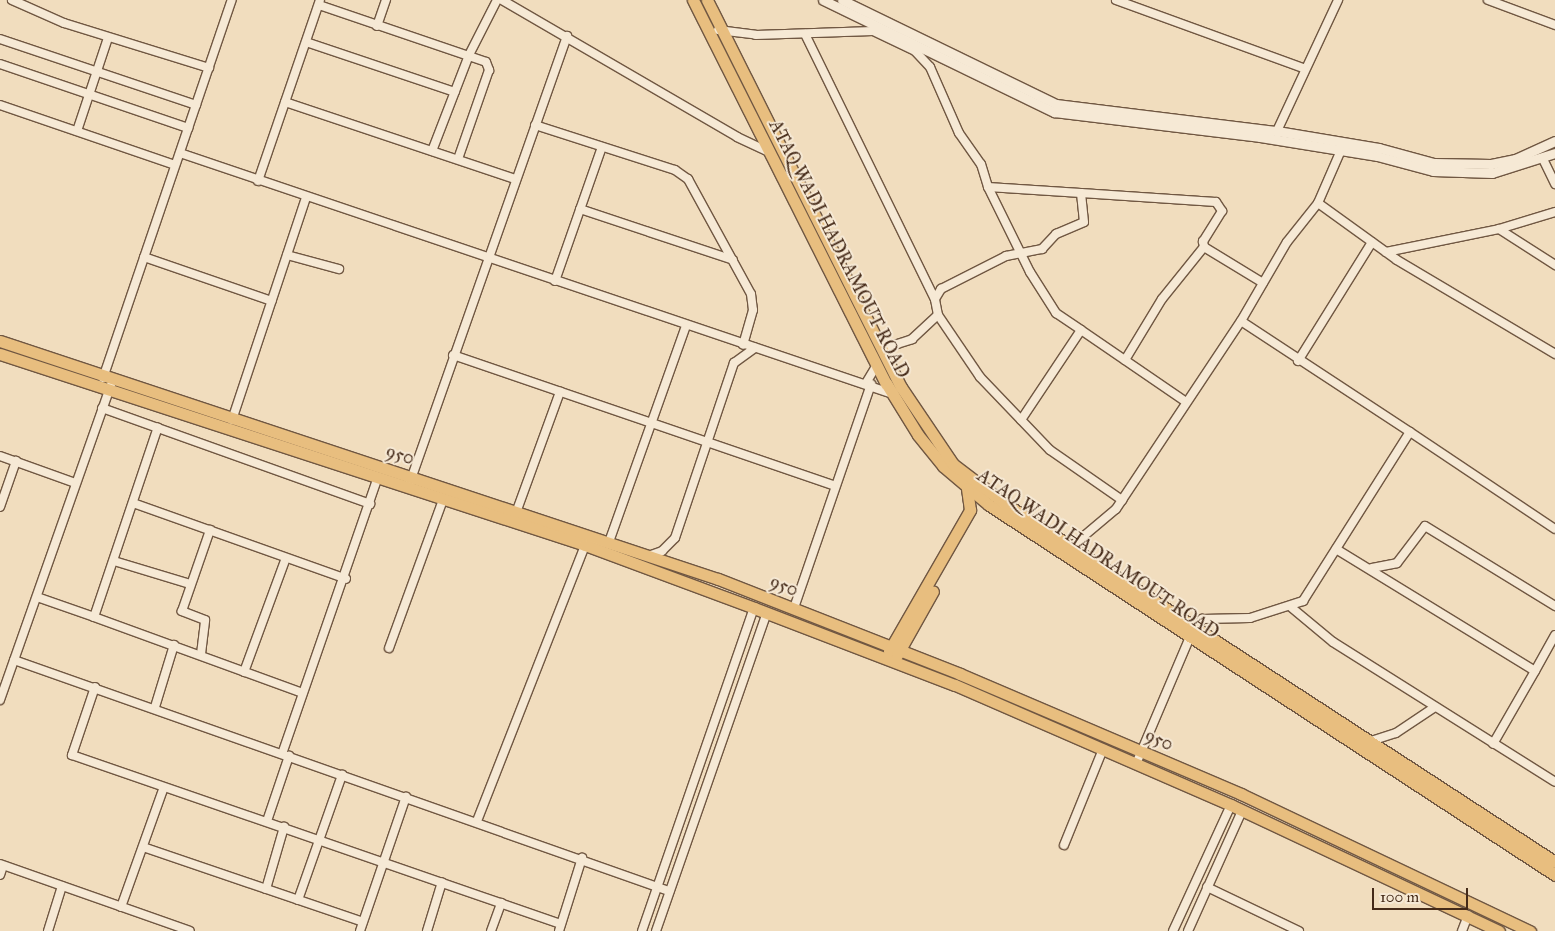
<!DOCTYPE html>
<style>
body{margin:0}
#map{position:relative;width:1555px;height:931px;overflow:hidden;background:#f1ddbe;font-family:"IM FELL Great Primer",serif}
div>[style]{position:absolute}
.roads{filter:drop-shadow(1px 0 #705742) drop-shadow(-1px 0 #705742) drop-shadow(0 1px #705742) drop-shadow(0 -1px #705742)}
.minor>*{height:8px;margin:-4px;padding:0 4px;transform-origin:4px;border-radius:4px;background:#f6e9d5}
.tertiary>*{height:9px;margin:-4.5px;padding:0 4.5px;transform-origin:4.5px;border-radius:4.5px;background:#f6e9d5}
.primary>*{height:11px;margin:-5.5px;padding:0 5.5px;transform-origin:5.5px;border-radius:5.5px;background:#e8be7f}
span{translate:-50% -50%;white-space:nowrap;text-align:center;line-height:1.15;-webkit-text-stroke:4px #f6e9d5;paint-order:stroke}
.street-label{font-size:18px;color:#452a18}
.scale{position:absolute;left:1372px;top:888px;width:96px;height:22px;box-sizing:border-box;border:2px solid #452a18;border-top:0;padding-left:6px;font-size:15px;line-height:18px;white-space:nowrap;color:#452a18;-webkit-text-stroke:4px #f6e9d5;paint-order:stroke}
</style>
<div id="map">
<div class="roads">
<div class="minor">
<i style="left:12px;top:0;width:57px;rotate:23.9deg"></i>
<i style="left:64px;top:23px;width:152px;rotate:17.2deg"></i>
<i style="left:502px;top:0;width:272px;rotate:30.2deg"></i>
<i style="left:737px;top:137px;width:35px;rotate:25deg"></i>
<i style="left:1116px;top:0;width:199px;rotate:20deg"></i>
<i style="left:1488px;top:0;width:72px;rotate:20.5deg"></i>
<i style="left:319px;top:5px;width:176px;rotate:18.8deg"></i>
<i style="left:486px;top:62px;width:9px;rotate:69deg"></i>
<i style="left:489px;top:70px;width:94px;rotate:109.2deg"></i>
<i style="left:377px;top:26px;width:28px;rotate:-71deg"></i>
<i style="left:718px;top:30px;width:38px;rotate:7deg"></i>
<i style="left:756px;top:35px;width:117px;rotate:-2deg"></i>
<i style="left:873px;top:31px;width:47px;rotate:25.5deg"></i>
<i style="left:915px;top:51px;width:22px;rotate:47deg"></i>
<i style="left:930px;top:67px;width:72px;rotate:66.3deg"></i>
<i style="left:959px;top:133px;width:38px;rotate:55deg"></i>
<i style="left:981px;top:164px;width:24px;rotate:73deg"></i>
<i style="left:988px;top:187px;width:95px;rotate:63.7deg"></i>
<i style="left:1030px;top:272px;width:49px;rotate:57.6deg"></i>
<i style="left:1056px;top:313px;width:30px;rotate:34deg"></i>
<i style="left:1081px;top:330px;width:108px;rotate:123.7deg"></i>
<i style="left:805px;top:34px;width:295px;rotate:63.9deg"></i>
<i style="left:0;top:39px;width:207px;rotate:18.6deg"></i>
<i style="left:306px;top:42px;width:157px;rotate:18.6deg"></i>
<i style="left:0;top:64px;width:199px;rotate:18.8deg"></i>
<i style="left:285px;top:102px;width:243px;rotate:18.5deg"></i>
<i style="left:0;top:105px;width:185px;rotate:18.9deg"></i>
<i style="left:535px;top:125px;width:147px;rotate:17.8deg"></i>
<i style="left:675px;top:170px;width:16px;rotate:35deg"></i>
<i style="left:688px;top:179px;width:131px;rotate:61.3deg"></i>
<i style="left:751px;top:294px;width:16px;rotate:83deg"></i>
<i style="left:753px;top:310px;width:36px;rotate:106deg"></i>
<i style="left:77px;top:131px;width:98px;rotate:-71.6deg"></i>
<i style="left:1277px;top:131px;width:145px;rotate:-65deg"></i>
<i style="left:432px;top:151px;width:103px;rotate:-68.9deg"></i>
<i style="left:469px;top:55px;width:62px;rotate:-63deg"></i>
<i style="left:180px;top:153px;width:749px;rotate:18.68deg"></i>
<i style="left:1543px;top:159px;width:28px;rotate:64deg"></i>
<i style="left:258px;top:181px;width:191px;rotate:-71.1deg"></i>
<i style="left:988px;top:187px;width:93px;rotate:3.7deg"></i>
<i style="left:1318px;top:203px;width:58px;rotate:-66.5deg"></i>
<i style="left:580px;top:209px;width:161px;rotate:18.4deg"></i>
<i style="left:1499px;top:229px;width:67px;rotate:32.7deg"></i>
<i style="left:1386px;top:252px;width:115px;rotate:-11.5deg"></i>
<i style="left:1499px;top:229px;width:59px;rotate:-16.9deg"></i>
<i style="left:287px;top:255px;width:54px;rotate:15.1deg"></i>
<i style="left:144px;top:257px;width:135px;rotate:19deg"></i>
<i style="left:555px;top:281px;width:142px;rotate:-70.7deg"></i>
<i style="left:938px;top:315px;width:16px;rotate:-101deg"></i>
<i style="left:935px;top:299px;width:12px;rotate:-59deg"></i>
<i style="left:941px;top:289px;width:73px;rotate:-26.9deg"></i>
<i style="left:1006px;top:256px;width:37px;rotate:-11deg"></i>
<i style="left:1042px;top:249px;width:21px;rotate:-47deg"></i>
<i style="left:1056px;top:234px;width:30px;rotate:-23deg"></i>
<i style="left:1084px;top:222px;width:29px;rotate:-96deg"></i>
<i style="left:1081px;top:193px;width:135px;rotate:3.8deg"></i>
<i style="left:1216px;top:202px;width:11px;rotate:56deg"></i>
<i style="left:1222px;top:211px;width:36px;rotate:122deg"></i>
<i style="left:1203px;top:241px;width:6px;rotate:81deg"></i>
<i style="left:1204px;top:247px;width:69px;rotate:31.4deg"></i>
<i style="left:1081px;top:330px;width:127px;rotate:34.4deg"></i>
<i style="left:882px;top:349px;width:32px;rotate:-18deg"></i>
<i style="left:912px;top:339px;width:35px;rotate:-43deg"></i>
<i style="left:938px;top:315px;width:75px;rotate:55.9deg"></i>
<i style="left:980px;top:377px;width:101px;rotate:46.2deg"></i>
<i style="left:1050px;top:450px;width:88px;rotate:34.8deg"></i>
<i style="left:453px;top:355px;width:404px;rotate:18.9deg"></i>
<i style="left:1125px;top:360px;width:71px;rotate:-58.8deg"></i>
<i style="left:1162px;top:299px;width:67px;rotate:-51.1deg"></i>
<i style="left:1298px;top:361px;width:140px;rotate:-58.1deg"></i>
<i style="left:103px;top:378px;width:399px;rotate:-71.2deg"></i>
<i style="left:866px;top:383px;width:21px;rotate:-59deg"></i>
<i style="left:102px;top:408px;width:285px;rotate:19.7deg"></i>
<i style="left:232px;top:420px;width:235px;rotate:-71.6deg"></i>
<i style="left:1410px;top:432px;width:174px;rotate:33.8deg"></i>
<i style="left:0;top:456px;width:80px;rotate:19.8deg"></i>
<i style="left:410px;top:482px;width:473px;rotate:-70.6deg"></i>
<i style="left:133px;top:503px;width:226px;rotate:19.6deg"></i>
<i style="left:0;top:507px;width:49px;rotate:-70.8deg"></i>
<i style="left:517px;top:510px;width:126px;rotate:-70deg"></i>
<i style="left:609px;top:542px;width:229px;rotate:-70.4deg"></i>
<i style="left:1072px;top:546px;width:57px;rotate:-40.1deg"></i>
<i style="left:1116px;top:509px;width:226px;rotate:-56.4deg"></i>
<i style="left:1241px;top:321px;width:91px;rotate:-59.8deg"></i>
<i style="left:1287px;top:242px;width:50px;rotate:-51.5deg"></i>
<i style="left:1318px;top:203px;width:97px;rotate:35.8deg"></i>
<i style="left:1397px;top:260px;width:184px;rotate:30.7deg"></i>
<i style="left:1336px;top:549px;width:233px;rotate:31.5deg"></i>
<i style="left:1535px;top:671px;width:84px;rotate:119.9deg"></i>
<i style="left:651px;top:555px;width:12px;rotate:-20deg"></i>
<i style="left:662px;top:551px;width:18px;rotate:-45deg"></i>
<i style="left:675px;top:538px;width:185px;rotate:-71.4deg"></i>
<i style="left:734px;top:363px;width:26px;rotate:-36deg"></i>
<i style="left:114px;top:561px;width:79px;rotate:16.8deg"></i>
<i style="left:1372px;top:568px;width:25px;rotate:-11deg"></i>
<i style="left:1397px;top:563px;width:46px;rotate:-52.9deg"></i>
<i style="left:1425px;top:526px;width:153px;rotate:31.6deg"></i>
<i style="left:37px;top:597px;width:60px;rotate:19.3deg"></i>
<i style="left:94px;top:617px;width:200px;rotate:-71.4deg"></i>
<i style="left:794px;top:608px;width:237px;rotate:-71deg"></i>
<i style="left:1292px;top:608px;width:53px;rotate:39.7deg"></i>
<i style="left:1333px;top:642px;width:262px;rotate:32.2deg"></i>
<i style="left:94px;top:617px;width:222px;rotate:20deg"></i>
<i style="left:389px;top:648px;width:158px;rotate:-70deg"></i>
<i style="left:201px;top:654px;width:34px;rotate:-83deg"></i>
<i style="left:205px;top:620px;width:25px;rotate:-159deg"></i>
<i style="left:182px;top:611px;width:86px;rotate:-70.9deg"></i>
<i style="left:14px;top:660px;width:695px;rotate:19.43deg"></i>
<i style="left:1535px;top:671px;width:41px;rotate:-60.9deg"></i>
<i style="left:244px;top:672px;width:121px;rotate:-69.8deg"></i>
<i style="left:95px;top:687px;width:72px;rotate:108.7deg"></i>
<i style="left:72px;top:755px;width:517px;rotate:19.07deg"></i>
<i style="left:0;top:700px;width:334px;rotate:-70.6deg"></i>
<i style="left:155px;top:707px;width:65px;rotate:-73deg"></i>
<i style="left:1371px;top:741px;width:26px;rotate:-18deg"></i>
<i style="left:1396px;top:733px;width:47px;rotate:-33.7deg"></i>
<i style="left:282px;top:754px;width:291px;rotate:-70.9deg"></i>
<i style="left:1136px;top:764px;width:138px;rotate:-67deg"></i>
<i style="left:1190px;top:637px;width:22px;rotate:-56deg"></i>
<i style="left:1202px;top:619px;width:48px;rotate:-1.2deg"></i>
<i style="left:1250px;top:618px;width:56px;rotate:-17.8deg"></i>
<i style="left:1303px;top:601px;width:200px;rotate:-57.7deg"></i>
<i style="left:1410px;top:432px;width:202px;rotate:-146.7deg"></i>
<i style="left:267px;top:821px;width:69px;rotate:-71.3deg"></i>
<i style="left:477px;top:821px;width:296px;rotate:-68.6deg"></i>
<i style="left:1064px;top:845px;width:104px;rotate:-67.9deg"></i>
<i style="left:143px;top:847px;width:232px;rotate:18.8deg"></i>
<i style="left:0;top:864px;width:201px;rotate:19.4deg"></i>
<i style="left:0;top:875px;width:9px;rotate:-72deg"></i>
<i style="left:1207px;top:887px;width:102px;rotate:25.6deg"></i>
<i style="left:266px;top:889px;width:65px;rotate:-73.8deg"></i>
<i style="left:298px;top:900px;width:133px;rotate:-70.6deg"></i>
<i style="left:121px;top:907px;width:127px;rotate:-70.3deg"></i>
<i style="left:48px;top:931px;width:47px;rotate:-72.7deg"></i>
<i style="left:360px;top:931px;width:142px;rotate:-71.1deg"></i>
<i style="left:427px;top:931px;width:51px;rotate:-73deg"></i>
<i style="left:491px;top:931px;width:30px;rotate:-70deg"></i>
<i style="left:559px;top:931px;width:77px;rotate:-72.5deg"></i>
<i style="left:642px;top:931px;width:342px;rotate:-70.9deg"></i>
<i style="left:656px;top:931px;width:337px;rotate:-70.8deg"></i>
<i style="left:1173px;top:931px;width:139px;rotate:-65.3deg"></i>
<i style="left:1188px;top:931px;width:132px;rotate:-65.8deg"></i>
<i style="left:1462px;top:931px;width:17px;rotate:-69deg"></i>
</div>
<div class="tertiary">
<i style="left:823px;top:0;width:257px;rotate:25.9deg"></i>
<i style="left:1054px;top:112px;width:208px;rotate:6.9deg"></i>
<i style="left:1260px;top:137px;width:119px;rotate:9.2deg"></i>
<i style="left:1377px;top:156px;width:58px;rotate:15deg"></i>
<i style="left:1433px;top:171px;width:59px;rotate:1.9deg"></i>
<i style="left:1492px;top:173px;width:66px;rotate:-17.6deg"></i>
<i style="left:842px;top:0;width:238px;rotate:25.9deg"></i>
<i style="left:1056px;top:104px;width:223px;rotate:7deg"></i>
<i style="left:1277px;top:131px;width:103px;rotate:9.5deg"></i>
<i style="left:1379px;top:148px;width:57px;rotate:15.3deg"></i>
<i style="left:1434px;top:163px;width:57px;rotate:1deg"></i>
<i style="left:1491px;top:164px;width:25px;rotate:-12deg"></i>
<i style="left:1515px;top:159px;width:44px;rotate:-24.2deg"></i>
</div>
<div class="primary">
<i style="left:693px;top:0;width:429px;rotate:63.3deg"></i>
<i style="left:886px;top:383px;width:61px;rotate:58.4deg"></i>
<i style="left:918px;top:435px;width:40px;rotate:51deg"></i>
<i style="left:943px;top:466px;width:60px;rotate:40.3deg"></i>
<i style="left:989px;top:505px;width:676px;rotate:33.17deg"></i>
<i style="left:707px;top:0;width:433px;rotate:63.4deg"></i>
<i style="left:901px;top:387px;width:93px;rotate:56deg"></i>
<i style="left:953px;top:464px;width:64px;rotate:37.4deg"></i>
<i style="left:1004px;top:503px;width:658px;rotate:33.09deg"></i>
<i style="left:0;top:341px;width:756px;rotate:18.34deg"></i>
<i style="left:718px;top:579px;width:260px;rotate:21.4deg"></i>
<i style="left:960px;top:674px;width:306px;rotate:23.1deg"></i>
<i style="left:1241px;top:794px;width:320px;rotate:25.4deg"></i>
<i style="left:0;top:354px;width:615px;rotate:18.08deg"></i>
<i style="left:585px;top:545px;width:180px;rotate:20.4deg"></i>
<i style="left:754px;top:608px;width:215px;rotate:21deg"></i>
<i style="left:955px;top:685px;width:301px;rotate:23.5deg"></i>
<i style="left:1231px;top:805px;width:296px;rotate:25.2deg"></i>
<i style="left:889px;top:651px;width:163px;rotate:-60.1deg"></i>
<i style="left:970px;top:510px;width:22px;rotate:-98deg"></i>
<i style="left:897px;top:655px;width:73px;rotate:-60.6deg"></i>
</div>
</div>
<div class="street-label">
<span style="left:839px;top:249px;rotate:63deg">ATAQ WADI HADRAMOUT ROAD</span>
<span style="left:400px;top:455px;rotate:17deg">950</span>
<span style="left:1098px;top:554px;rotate:34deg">ATAQ WADI HADRAMOUT ROAD</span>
<span style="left:784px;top:586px;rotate:21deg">950</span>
<span style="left:1159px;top:740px;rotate:23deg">950</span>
</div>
<div class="scale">100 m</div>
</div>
